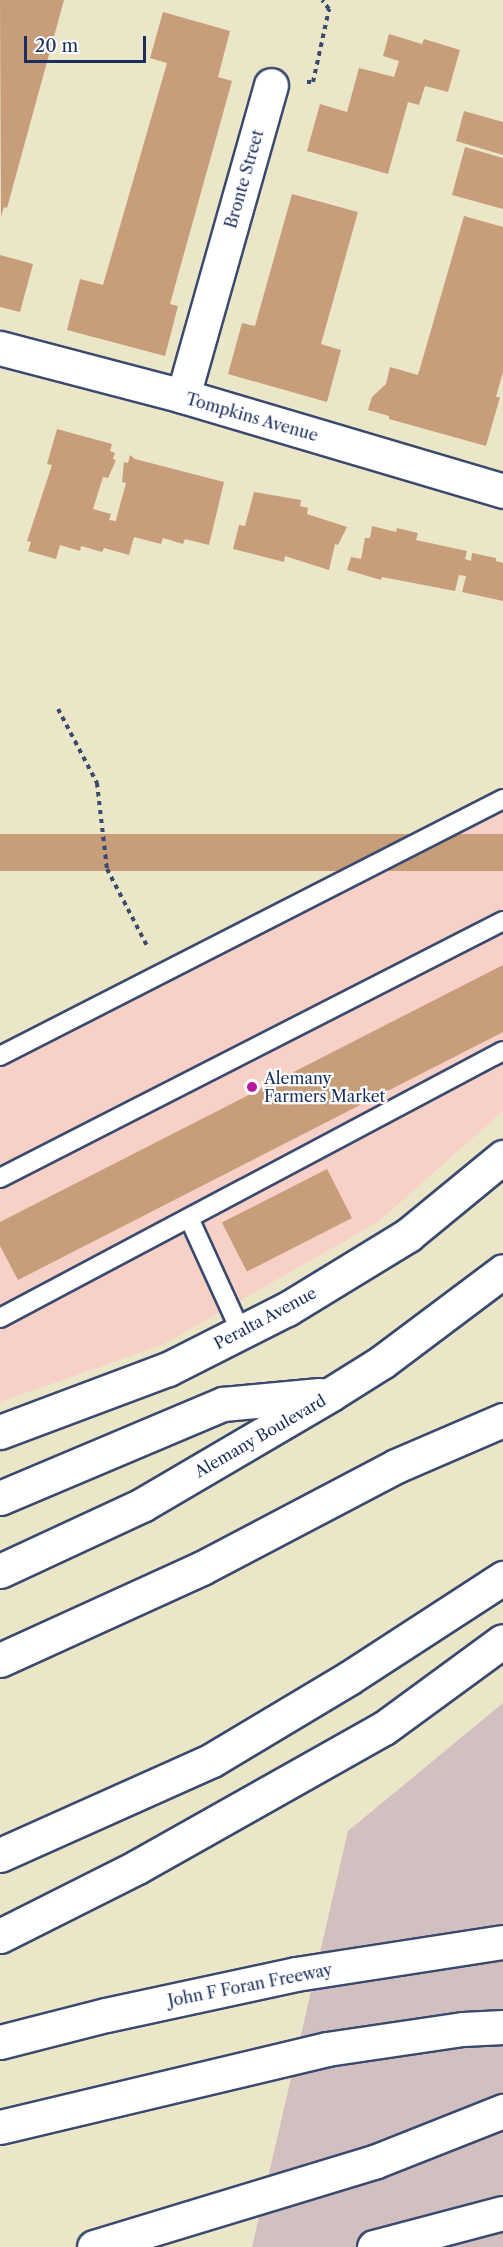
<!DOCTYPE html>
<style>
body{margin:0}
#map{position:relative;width:503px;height:2247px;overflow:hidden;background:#ece6c9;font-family:"Libre Caslon Text",serif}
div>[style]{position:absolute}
.built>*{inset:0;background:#f7d1c7}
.industrial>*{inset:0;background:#d2bfc0}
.building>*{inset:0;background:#c89e7a;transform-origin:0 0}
.path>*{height:4px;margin-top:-2px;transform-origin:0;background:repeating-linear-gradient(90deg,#3a4a6e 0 4.5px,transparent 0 9px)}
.roads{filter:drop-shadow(2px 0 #3a4a6e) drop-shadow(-2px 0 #3a4a6e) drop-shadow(0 2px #3a4a6e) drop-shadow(0 -2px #3a4a6e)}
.lane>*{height:18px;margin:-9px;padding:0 9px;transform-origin:9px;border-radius:9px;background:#fff}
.street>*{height:33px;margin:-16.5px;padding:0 16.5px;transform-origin:16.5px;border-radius:16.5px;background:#fff}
.primary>*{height:33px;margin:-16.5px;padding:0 16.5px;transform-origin:16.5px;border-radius:16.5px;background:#fff}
.highway>*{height:33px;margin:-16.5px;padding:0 16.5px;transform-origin:16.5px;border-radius:16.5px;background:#fff}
.dots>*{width:16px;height:16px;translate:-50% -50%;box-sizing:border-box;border:3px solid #fff;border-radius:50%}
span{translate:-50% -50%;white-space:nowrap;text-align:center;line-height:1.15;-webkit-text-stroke:4.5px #fff;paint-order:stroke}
.street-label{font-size:16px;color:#1b2f5e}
.poi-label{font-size:16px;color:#1b2f5e}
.left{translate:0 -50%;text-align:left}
.scale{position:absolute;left:24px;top:36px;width:122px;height:27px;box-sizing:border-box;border:3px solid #1b2f5e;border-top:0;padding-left:8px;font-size:18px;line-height:21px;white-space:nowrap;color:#1b2f5e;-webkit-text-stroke:4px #fff;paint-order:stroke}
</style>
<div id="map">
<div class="built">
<i style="clip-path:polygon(503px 809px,503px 1111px,378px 1222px,164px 1344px,0 1402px,0 1063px)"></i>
</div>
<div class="industrial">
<i style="clip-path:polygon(503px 1703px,503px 2247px,252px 2247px,348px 1831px)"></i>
</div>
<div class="building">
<i style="clip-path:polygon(0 0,64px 0,7px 208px,4px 207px,1px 217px)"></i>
<i style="clip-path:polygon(163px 12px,230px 31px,218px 77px,232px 81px,170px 304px,178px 306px,165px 356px,67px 330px,80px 279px,103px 285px,167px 63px,150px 58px)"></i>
<i style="clip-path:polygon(389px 34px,422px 44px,424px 39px,460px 50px,448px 92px,425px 86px,419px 105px,408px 102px,388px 174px,307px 151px,320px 104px,347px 112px,359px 68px,394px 77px,399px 61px,383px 56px)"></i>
<i style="clip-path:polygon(464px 111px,503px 122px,503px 155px,456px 141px)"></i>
<i style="clip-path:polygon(465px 147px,503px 158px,503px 209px,452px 195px)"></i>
<i style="clip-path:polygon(292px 194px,358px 212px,321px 344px,341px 350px,327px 402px,228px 374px,242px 323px,255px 326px)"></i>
<i style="clip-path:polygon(464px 216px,503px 227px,503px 372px,496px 397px,500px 397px,486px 446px,389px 419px,389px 416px,368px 410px,372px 397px,386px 384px,390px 367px,418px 375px)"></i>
<i style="clip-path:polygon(0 255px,33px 264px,20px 312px,0 307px)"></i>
<i style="clip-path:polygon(57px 429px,112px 444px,110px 451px,115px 453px,113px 459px,116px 460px,108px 478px,103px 477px,93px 509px,111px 514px,109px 520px,116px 521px,117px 516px,126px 483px,122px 482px,124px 462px,128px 463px,130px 455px,135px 459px,224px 482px,209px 545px,185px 539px,183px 544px,163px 538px,161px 544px,134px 537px,129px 555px,104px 548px,102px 552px,81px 546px,80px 551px,60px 545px,56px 559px,28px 551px,31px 542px,27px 541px,52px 465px,47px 464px)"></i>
<i style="clip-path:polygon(254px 492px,301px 500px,300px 506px,308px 508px,307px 514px,347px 527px,338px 545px,335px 544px,329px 570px,285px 556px,284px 562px,233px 549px,239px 525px,245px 526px)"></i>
<i style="clip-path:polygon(372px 526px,396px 532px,397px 528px,418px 533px,416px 540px,467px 551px,465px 559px,471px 561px,472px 553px,496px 558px,496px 561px,503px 563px,503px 601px,462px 592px,466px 576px,459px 575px,455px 591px,382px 577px,381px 580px,347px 570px,351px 557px,361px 559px,365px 538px,370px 538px)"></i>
<i style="left:503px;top:834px;width:37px;height:565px;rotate:90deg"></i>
<i style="clip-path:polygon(503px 965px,503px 1032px,18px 1280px,0 1246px,0 1222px)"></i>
<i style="left:327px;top:1169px;width:55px;height:118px;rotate:63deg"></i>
</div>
<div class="path">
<i style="left:307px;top:82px;width:6px"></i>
<i style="left:313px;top:82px;width:75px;rotate:-77.6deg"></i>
<i style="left:329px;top:9px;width:11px;rotate:-128deg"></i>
<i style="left:58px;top:709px;width:84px;rotate:62.2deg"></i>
<i style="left:97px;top:783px;width:87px;rotate:83.4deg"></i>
<i style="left:107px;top:869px;width:87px;rotate:62.5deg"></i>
</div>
<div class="roads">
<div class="lane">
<i style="left:0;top:1056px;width:565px;rotate:-27.06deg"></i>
<i style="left:0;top:1178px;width:565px;rotate:-27.06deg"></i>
<i style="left:189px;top:1218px;width:125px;rotate:65.5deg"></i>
<i style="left:0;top:1318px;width:569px;rotate:-27.96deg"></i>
</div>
<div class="street">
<i style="left:0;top:348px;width:189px;rotate:14.7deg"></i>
<i style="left:183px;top:396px;width:334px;rotate:16.5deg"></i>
<i style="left:183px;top:396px;width:323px;rotate:-74.2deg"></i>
<i style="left:0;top:1432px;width:179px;rotate:-20.6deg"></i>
<i style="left:168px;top:1369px;width:133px;rotate:-26.8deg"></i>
<i style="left:287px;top:1309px;width:142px;rotate:-31.4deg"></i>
<i style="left:408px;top:1235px;width:123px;rotate:-39.4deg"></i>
</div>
<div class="primary">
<i style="left:0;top:1498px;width:242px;rotate:-22.9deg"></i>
<i style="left:223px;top:1404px;width:97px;rotate:-5.3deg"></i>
<i style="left:0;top:1571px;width:157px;rotate:-24.9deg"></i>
<i style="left:142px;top:1505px;width:219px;rotate:-30.4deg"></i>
<i style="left:331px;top:1394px;width:60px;rotate:-32.1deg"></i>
<i style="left:382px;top:1362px;width:151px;rotate:-36.9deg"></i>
<i style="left:0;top:1660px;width:222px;rotate:-24.5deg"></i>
<i style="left:202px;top:1568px;width:219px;rotate:-27.7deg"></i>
<i style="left:396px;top:1466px;width:116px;rotate:-23.3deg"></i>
</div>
<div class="highway">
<i style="left:0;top:1855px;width:232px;rotate:-24.1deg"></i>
<i style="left:212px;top:1760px;width:160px;rotate:-30.9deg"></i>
<i style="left:349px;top:1678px;width:184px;rotate:-33deg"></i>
<i style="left:0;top:1936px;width:153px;rotate:-26.7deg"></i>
<i style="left:137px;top:1867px;width:283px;rotate:-29.4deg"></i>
<i style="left:384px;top:1728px;width:147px;rotate:-36.2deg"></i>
<i style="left:0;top:2042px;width:109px;rotate:-14.3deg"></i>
<i style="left:106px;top:2015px;width:194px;rotate:-12.2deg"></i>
<i style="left:296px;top:1974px;width:209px;rotate:-8.8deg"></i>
<i style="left:0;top:2127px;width:336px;rotate:-13.4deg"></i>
<i style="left:327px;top:2049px;width:137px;rotate:-8.4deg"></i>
<i style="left:463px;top:2029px;width:40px;rotate:-2.9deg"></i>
<i style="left:94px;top:2247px;width:293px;rotate:-16.9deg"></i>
<i style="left:374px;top:2162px;width:139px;rotate:-21.6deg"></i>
<i style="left:374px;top:2247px;width:133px;rotate:-14.8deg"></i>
</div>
</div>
<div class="dots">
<i style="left:252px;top:1087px;background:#b5179e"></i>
</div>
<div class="street-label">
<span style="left:244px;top:179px;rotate:-74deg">Bronte Street</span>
<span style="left:252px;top:417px;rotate:16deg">Tompkins Avenue</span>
<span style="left:265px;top:1318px;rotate:-28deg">Peralta Avenue</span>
<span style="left:260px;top:1436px;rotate:-30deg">Alemany Boulevard</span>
<span style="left:250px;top:1985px;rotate:-11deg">John F Foran Freeway</span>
</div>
<div class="poi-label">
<span class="left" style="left:264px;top:1087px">Alemany<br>Farmers Market</span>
</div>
<div class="scale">20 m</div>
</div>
